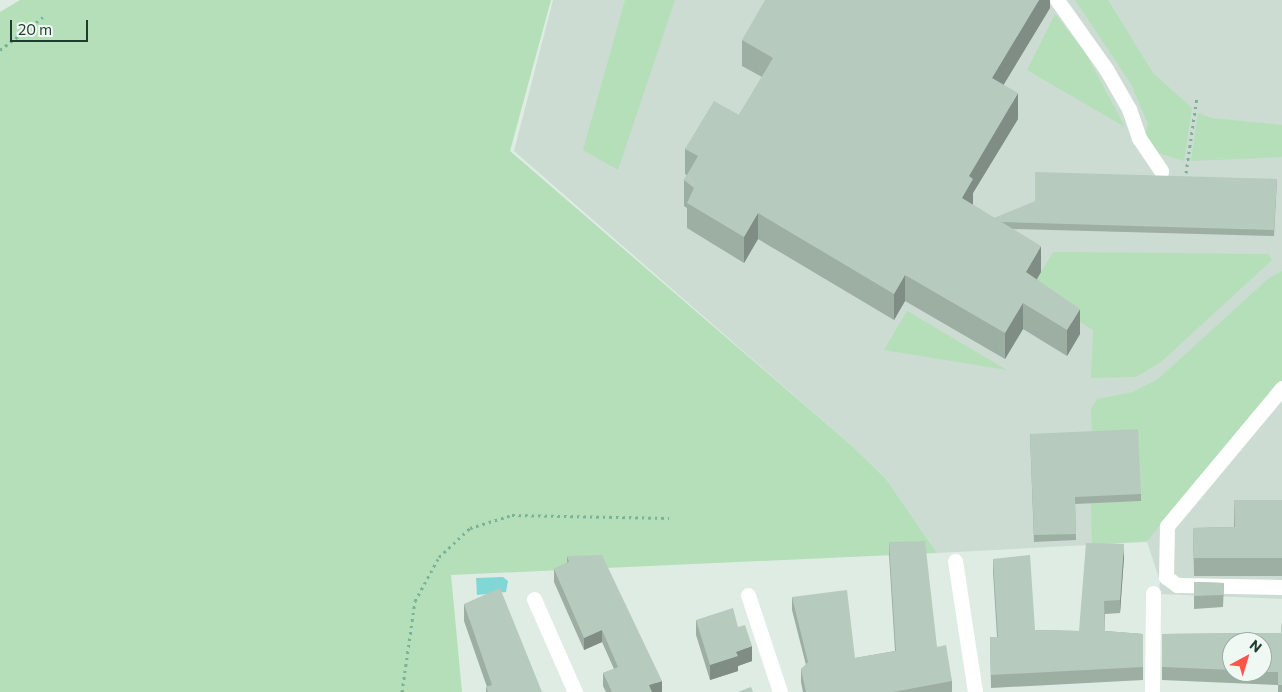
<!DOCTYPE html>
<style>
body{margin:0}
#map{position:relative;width:1282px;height:692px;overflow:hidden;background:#deece3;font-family:Commissioner,sans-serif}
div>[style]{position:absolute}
.built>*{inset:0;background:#ccdcd2}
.green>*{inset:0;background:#b4dfb8}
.water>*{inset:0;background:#80d7d5}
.path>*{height:3px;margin-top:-1.5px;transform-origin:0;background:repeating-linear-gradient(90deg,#7bb397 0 2.5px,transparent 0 6.5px)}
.minor>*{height:15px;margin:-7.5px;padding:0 7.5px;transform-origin:7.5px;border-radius:7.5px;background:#fff}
.wall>*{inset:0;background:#9daea3}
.shaded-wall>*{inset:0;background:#7f8d85}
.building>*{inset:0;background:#b6cabe}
span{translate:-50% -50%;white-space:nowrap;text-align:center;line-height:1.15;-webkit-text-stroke:5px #eff8f2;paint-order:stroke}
.north{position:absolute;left:1222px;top:632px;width:50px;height:50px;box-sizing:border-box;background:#eff8f2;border:1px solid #9bada4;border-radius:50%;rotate:39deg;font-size:14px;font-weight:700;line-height:20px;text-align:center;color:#1e3d2f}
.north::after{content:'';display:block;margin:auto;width:18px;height:22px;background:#ff5549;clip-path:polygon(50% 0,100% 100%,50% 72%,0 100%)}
.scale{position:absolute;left:10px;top:20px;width:78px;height:22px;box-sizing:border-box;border:2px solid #1e3d2f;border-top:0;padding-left:6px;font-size:15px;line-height:18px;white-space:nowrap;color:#1e3d2f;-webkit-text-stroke:4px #eff8f2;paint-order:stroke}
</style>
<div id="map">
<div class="built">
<i style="clip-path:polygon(553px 0,1282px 0,1282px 599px,1159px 594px,1160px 581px,1147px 542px,937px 553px,886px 479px,852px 446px,514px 151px)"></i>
</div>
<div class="green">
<i style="clip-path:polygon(20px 0,551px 0,510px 151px,852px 446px,886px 479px,937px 553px,451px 575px,462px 692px,0 692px,0 12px)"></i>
<i style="clip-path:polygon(625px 0,675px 0,618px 170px,583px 150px)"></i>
<i style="clip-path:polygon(1075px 0,1108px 0,1153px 73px,1192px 108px,1184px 161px,1159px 153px,1150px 142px,1145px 134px,1148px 124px,1131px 84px)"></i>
<i style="clip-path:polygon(1055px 14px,1085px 52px,1125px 127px,1027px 70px)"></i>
<i style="clip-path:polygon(1198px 113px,1212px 118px,1282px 125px,1282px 157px,1191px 161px)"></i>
<i style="clip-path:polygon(1053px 252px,1268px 254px,1272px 260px,1161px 362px,1136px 377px,1091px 378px,1093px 330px,1041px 298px,1026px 297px)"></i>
<i style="clip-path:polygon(1282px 271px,1282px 381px,1147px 541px,1092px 545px,1091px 503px,1141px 501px,1092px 438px,1091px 409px,1097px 399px,1133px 392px,1158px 379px,1269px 278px)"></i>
<i style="clip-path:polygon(907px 311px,1007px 370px,884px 350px)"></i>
</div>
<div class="water">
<i style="clip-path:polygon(503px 577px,508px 581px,506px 592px,477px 595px,476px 578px)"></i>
</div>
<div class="path">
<i style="left:0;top:50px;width:54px;rotate:-37.5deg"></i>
<i style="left:1186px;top:173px;width:77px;rotate:-81.8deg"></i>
<i style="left:402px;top:692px;width:92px;rotate:-81.9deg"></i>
<i style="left:415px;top:601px;width:50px;rotate:-61.4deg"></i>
<i style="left:439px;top:557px;width:42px;rotate:-43.1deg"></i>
<i style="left:470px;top:528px;width:44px;rotate:-17.2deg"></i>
<i style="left:512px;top:515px;width:157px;rotate:1.1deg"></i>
</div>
<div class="minor">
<i style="left:1057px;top:0;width:85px;rotate:54.6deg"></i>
<i style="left:1106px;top:69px;width:46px;rotate:60.1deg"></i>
<i style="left:1129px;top:109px;width:31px;rotate:71deg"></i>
<i style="left:1139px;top:138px;width:40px;rotate:56deg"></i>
<i style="left:1282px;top:388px;width:180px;rotate:129.8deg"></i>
<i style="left:1167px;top:526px;width:51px;rotate:91.1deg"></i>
<i style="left:1166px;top:577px;width:14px;rotate:36deg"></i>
<i style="left:1177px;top:585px;width:105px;rotate:1.1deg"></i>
<i style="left:955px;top:561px;width:133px;rotate:81.3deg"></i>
<i style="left:748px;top:595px;width:102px;rotate:71.7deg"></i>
<i style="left:534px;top:599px;width:102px;rotate:66.2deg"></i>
<i style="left:1152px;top:692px;width:99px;rotate:-89.4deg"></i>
</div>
<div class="wall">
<i style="clip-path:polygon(1050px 0,1050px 8px,1003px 85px,1018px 119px,973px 193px,973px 205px,994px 218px,1277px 179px,1274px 236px,1012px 229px,1041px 272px,1037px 279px,1080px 334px,1067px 356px,1023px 329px,1005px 359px,905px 301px,894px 320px,758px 239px,744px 263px,687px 228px,687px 208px,684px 206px,684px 180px,687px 175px,685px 174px,685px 149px,739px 115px,762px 77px,742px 66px,742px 40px)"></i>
<i style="clip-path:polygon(1030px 434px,1141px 494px,1141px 501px,1075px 504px,1076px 540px,1034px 542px)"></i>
<i style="clip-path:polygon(1234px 500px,1282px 500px,1282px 576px,1194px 576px,1193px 528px,1234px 527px)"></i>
<i style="clip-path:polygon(889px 542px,937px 647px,952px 681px,952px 692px,803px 692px,801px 682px,801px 669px,806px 665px,792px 610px,792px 597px,855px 658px,895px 651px,889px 555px)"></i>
<i style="clip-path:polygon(567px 556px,662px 692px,606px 692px,603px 686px,603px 673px,614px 669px,602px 642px,584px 650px,554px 582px,554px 569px,567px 563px)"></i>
<i style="clip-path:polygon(1124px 557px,1120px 613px,1105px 614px,1105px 631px,1143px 634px,1143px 680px,991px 688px,990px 637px,997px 637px,993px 572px,993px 559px,1035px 630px,1079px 631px)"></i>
<i style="clip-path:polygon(1194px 582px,1224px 583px,1223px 607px,1194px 609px)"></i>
<i style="clip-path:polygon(464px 604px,542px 692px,486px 692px,486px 687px,487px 687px,464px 621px)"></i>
<i style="clip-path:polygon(696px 620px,738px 627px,752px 661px,738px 666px,738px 671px,710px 680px,696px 635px)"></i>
<i style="clip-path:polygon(evenodd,1282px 622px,1282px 692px,1278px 692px,1278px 685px,1162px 680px,1162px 634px,1281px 633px,1282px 622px,1232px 642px,1262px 642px,1262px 672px,1232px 672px,1232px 642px)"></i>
</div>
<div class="shaded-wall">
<i style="clip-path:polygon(1039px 0,1050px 0,1050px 8px,992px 104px,992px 78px)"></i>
<i style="clip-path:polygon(1018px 93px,1018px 119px,973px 193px,973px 205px,962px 224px,962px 198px,969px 176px)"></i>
<i style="clip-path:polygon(758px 213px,758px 239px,744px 263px,744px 237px)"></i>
<i style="clip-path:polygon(1041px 246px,1041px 272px,1026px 297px,1026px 272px)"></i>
<i style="clip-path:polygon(905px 275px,905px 301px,894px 320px,894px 294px)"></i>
<i style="clip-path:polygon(1023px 303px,1023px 329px,1005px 359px,1005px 333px)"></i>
<i style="clip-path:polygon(1080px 309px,1080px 334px,1067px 356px,1067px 330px)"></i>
<i style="clip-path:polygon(1124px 544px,1124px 557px,1120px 613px,1120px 600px)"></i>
<i style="clip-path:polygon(602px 630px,602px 642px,584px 650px,584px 638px)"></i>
<i style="clip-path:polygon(752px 646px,752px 661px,738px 666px,738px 671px,710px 680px,710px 665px,736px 652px)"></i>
<i style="clip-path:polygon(662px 681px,662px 692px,649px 692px,649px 685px)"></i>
</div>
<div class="building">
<i style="clip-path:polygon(765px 0,1039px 0,992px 78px,1018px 93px,969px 176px,973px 179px,962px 198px,1041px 246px,1026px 272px,1080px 309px,1067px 330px,1023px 303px,1005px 333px,905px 275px,894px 294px,758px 213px,744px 237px,687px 203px,694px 188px,684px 180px,698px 156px,685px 149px,714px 101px,739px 115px,773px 58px,742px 40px)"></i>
<i style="clip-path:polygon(1035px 172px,1277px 179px,1274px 230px,1001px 222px,994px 218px,1035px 201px)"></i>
<i style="clip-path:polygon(1138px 429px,1141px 494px,1075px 497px,1076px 534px,1034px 535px,1030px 434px)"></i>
<i style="clip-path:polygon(1234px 500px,1282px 500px,1282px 558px,1194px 558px,1193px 528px,1235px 527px)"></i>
<i style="clip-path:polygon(925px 541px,937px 647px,946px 645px,952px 681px,893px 692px,806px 692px,801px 669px,808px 662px,792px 597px,847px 590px,855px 658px,896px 651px,889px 542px)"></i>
<i style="clip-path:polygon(1086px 543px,1124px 544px,1120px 600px,1104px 601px,1105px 631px,1143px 634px,1143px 667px,991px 675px,990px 637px,998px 637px,993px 559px,1030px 555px,1035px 630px,1079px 631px)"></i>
<i style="clip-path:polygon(602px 555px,662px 681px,649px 685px,652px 692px,612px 692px,603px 673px,618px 667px,602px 630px,584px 638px,554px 569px,569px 562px,567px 556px)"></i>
<i style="clip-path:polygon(1194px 582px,1224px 583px,1223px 595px,1194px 596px)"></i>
<i style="clip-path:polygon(500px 588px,542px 692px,488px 692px,486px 687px,492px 685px,464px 604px)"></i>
<i style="clip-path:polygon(733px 608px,738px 627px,745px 625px,752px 646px,736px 652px,738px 656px,710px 665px,696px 620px)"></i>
<i style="clip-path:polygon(1282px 622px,1282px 685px,1278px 685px,1278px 672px,1262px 672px,1262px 642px,1232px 642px,1232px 670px,1162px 667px,1162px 634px,1281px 633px)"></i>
<i style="clip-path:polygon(751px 687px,753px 692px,738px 692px)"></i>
</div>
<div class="north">N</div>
<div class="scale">20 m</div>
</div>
